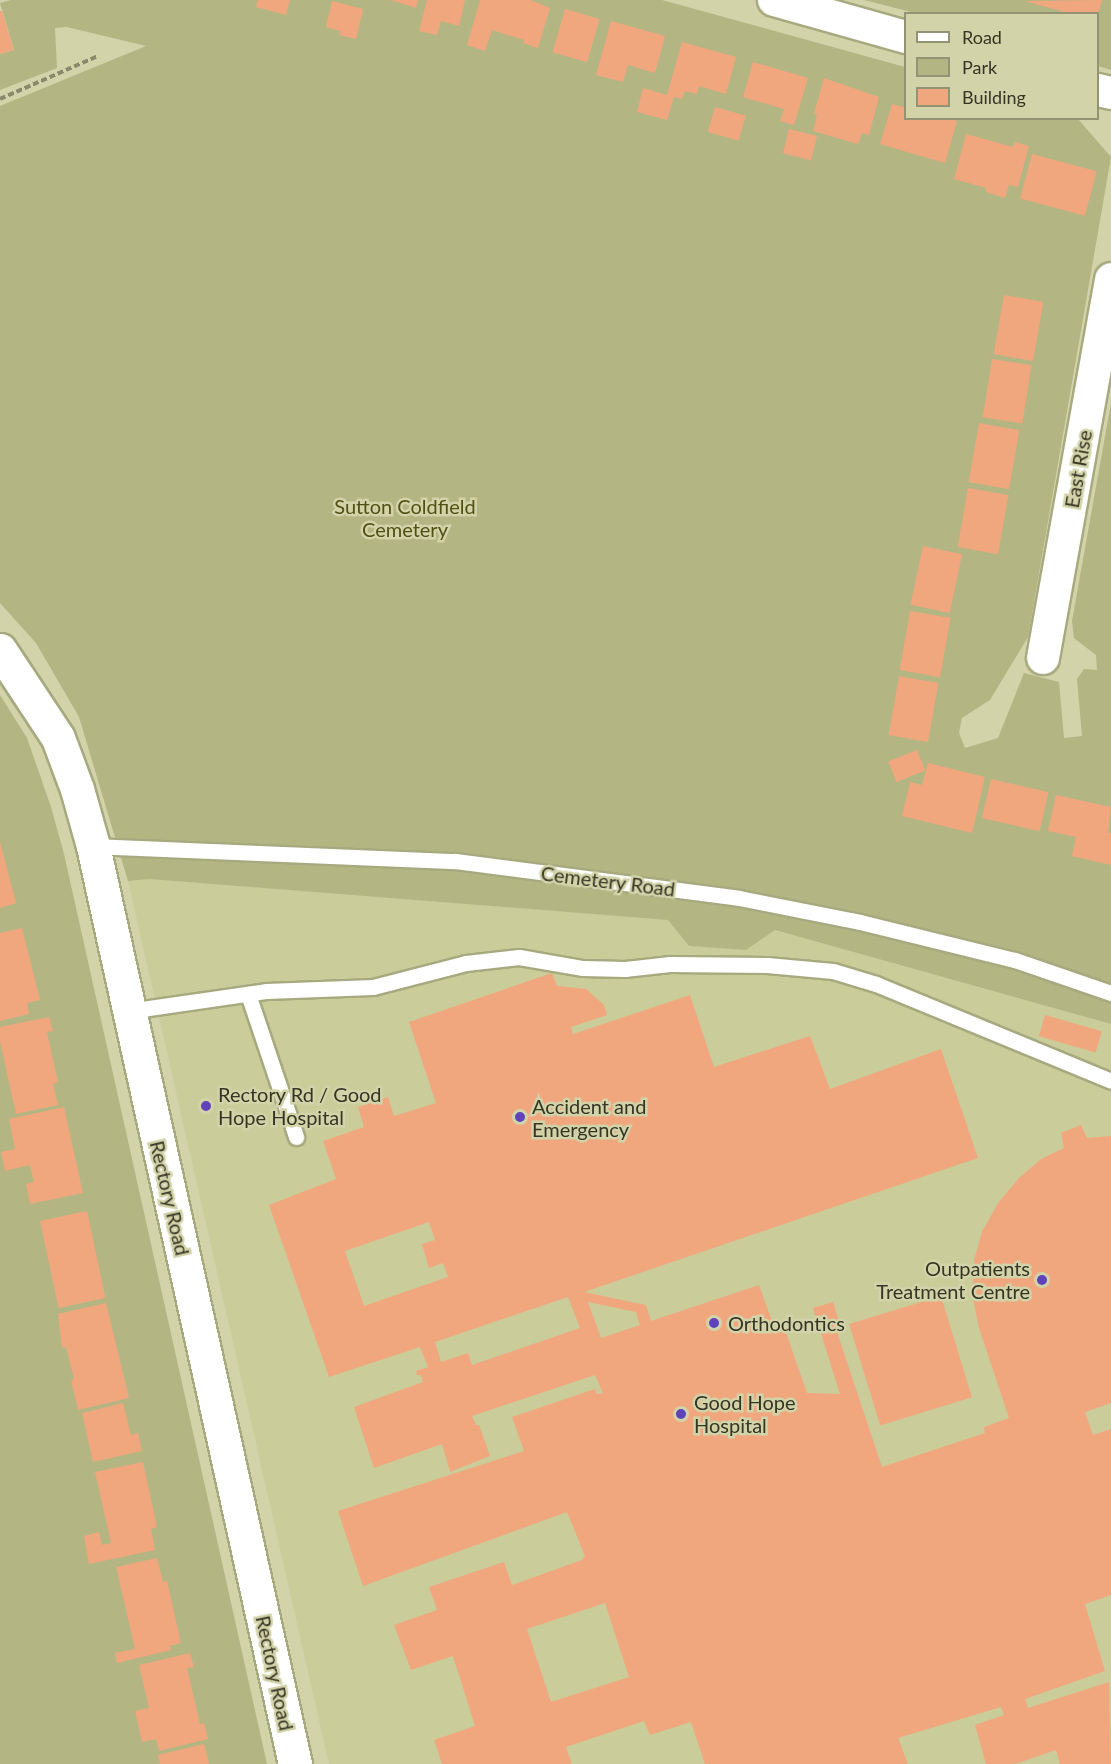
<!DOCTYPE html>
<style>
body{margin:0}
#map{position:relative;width:1111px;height:1764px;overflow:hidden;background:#d2d3a9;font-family:Lato,sans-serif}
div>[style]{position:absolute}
.built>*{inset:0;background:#cacc99}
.green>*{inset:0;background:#b3b583}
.building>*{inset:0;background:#f1a77e;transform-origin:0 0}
.path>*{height:4px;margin-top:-2px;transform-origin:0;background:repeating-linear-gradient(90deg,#89896b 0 6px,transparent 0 9px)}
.roads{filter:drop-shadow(2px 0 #a7a97f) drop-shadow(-2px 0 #a7a97f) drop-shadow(0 2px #a7a97f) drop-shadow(0 -2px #a7a97f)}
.service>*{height:15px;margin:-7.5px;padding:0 7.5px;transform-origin:7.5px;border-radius:7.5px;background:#fff}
.minor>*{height:32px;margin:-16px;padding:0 16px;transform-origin:16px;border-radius:16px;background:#fff}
.tertiary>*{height:33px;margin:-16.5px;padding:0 16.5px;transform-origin:16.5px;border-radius:16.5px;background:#fff}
.dots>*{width:16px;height:16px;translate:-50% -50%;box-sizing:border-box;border:3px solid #d2d3a9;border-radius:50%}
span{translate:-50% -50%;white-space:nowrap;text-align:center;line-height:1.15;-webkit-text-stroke:5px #d2d3a9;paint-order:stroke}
.street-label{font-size:20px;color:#363625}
.park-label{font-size:20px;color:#515115}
.poi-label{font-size:20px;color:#363625}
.left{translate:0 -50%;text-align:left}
.right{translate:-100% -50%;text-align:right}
.legend{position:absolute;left:904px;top:12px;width:195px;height:108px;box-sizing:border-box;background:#d2d3a9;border:2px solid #949474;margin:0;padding:8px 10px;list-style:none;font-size:18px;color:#363625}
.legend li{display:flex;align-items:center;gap:12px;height:30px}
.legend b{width:30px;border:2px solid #949474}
</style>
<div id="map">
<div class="built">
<i style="clip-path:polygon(149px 879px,668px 920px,689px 946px,746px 950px,775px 930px,1111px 1024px,1111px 1764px,329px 1764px,128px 881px)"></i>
</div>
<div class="green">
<i style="clip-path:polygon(11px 0,662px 0,905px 67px,906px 118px,1078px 119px,1111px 157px,1028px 637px,990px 700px,962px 718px,959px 733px,965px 748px,998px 738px,1024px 673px,1059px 682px,1064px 738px,1082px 736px,1077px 679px,1084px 669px,1097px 670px,1096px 655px,1074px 638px,1072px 621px,1111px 403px,1111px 1024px,775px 930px,746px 950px,689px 946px,668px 920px,149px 879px,128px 881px,79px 717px,36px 643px,0 603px,0 106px,146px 46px,67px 27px,55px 28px,57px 68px,0 90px,0 54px,14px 50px,0 3px)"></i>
<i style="clip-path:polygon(864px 0,1111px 0,1111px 70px,1098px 66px,1098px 14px,915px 13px)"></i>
<i style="clip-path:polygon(0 695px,27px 738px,51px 807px,64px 854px,267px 1764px,0 1764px)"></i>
</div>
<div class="building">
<i style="clip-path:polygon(258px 0,290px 0,286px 15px,256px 7px)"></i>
<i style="clip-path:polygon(391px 0,418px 0,416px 8px)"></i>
<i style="clip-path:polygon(427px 0,465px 0,459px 26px,441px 21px,437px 35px,419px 31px)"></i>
<i style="clip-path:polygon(480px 0,531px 0,550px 8px,538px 48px,523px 43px,524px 40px,492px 30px,485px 51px,467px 45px)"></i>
<i style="clip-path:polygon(1102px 0,1098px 14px,1072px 14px,1025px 1px)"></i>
<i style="clip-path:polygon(332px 1px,363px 9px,356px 39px,339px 35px,340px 31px,326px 27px)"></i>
<i style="left:565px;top:9px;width:36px;height:45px;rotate:16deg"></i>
<i style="clip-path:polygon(0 11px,2px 11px,14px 50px,0 54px)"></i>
<i style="clip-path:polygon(611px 21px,665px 36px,655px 73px,628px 65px,623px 82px,596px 75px)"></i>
<i style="clip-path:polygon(682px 42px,736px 57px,726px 94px,699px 86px,697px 94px,685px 91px,682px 99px,674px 97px,667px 120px,637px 112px,643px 88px,667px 95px)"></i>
<i style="clip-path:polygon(753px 62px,808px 78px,794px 125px,780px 121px,784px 109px,743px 97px)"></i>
<i style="clip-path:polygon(824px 78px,879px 97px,869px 135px,862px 133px,858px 144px,813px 131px,817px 115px,814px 114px)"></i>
<i style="clip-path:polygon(892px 104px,906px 108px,906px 118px,946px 118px,957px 121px,945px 163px,880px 144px)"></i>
<i style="left:715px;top:107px;width:32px;height:26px;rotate:16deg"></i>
<i style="left:789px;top:129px;width:29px;height:25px;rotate:14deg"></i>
<i style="clip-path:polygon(966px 134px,1013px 147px,1015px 142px,1029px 146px,1018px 187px,1009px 185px,1005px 198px,986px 192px,986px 188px,954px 179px)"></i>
<i style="left:1032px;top:154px;width:67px;height:46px;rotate:15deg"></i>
<i style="left:1004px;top:295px;width:40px;height:60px;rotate:10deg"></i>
<i style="left:992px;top:359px;width:40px;height:59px;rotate:9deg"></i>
<i style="left:979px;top:423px;width:41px;height:60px;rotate:10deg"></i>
<i style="left:968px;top:488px;width:41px;height:60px;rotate:10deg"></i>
<i style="left:923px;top:546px;width:40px;height:60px;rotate:12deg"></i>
<i style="left:910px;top:611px;width:41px;height:60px;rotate:10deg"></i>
<i style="left:899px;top:676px;width:40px;height:60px;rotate:10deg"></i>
<i style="left:917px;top:750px;width:22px;height:31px;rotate:68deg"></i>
<i style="clip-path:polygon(928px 763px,985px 777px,972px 833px,902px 816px,910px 782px,922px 785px)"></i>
<i style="left:991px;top:779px;width:59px;height:40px;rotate:13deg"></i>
<i style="clip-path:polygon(1056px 795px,1111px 807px,1108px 833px,1111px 833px,1111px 865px,1072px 856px,1076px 837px,1048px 831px)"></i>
<i style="clip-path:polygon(0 842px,16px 903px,0 908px)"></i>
<i style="clip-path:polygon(22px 928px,40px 1000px,27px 1003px,29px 1014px,0 1021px,0 933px)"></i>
<i style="clip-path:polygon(evenodd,552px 973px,557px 986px,586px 989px,604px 1005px,607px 1015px,571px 1027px,573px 1034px,690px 995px,714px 1067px,810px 1036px,830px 1089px,941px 1049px,978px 1158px,584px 1292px,646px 1305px,651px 1321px,759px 1285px,774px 1327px,783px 1324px,807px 1393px,840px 1394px,813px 1308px,833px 1302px,841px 1328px,836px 1329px,882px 1467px,985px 1433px,984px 1427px,1009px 1418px,979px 1328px,973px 1299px,974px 1260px,982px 1232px,998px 1203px,1019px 1178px,1041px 1159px,1064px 1148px,1061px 1133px,1081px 1125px,1087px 1138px,1111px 1136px,1111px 1403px,1085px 1412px,1093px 1435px,1111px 1429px,1111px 1595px,1085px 1604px,1105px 1671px,1025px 1699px,1028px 1708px,1109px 1682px,1111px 1764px,1060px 1764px,1056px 1750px,1015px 1764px,986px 1764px,975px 1725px,1004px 1715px,1001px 1707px,898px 1738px,908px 1764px,705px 1764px,691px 1722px,650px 1735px,644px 1721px,566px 1747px,572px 1764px,442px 1764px,434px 1740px,475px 1726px,453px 1656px,411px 1670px,394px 1625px,437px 1610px,429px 1587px,504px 1562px,512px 1585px,582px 1560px,585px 1556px,567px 1512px,363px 1586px,338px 1511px,524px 1451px,512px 1417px,595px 1389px,597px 1394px,603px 1393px,595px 1375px,472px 1416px,476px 1425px,479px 1425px,490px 1456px,450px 1472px,442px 1444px,374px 1468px,354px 1407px,423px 1382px,421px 1375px,417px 1375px,416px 1371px,428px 1367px,420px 1347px,329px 1377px,269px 1205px,336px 1179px,323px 1141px,364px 1127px,358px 1107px,388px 1097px,394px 1116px,436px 1103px,409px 1022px,552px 973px,429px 1222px,435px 1240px,422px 1244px,429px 1268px,443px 1263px,448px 1277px,364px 1306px,345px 1251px,429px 1222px,552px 973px,568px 1297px,580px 1328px,472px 1365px,468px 1353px,441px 1362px,435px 1342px,568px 1297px,552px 973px,588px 1302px,636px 1312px,640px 1325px,601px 1338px,588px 1302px,552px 973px,605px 1603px,629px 1677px,551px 1702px,527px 1629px,605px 1603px)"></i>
<i style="left:1045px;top:1015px;width:59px;height:22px;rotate:16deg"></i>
<i style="clip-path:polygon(49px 1017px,53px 1031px,47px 1032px,58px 1082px,53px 1084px,58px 1105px,16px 1114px,0 1041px,0 1027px)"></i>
<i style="clip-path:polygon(64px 1107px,83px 1193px,30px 1204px,26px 1184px,34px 1182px,30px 1165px,5px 1171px,1px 1152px,15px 1149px,9px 1119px)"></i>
<i style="left:87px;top:1211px;width:89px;height:48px;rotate:78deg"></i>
<i style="left:941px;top:1296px;width:106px;height:96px;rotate:73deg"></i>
<i style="clip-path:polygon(106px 1303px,129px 1398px,78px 1410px,71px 1380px,74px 1379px,66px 1347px,62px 1348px,58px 1314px)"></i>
<i style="clip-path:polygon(123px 1403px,131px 1435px,138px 1433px,142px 1451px,93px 1462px,82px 1413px)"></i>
<i style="clip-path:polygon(143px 1462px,157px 1527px,151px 1529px,155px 1550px,89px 1564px,84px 1536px,99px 1532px,102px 1545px,111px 1543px,95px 1472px)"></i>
<i style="clip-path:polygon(157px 1558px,163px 1582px,167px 1581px,181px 1643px,170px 1646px,171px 1650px,117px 1663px,115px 1653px,135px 1649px,116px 1567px)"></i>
<i style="clip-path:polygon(190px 1653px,194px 1667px,187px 1668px,200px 1724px,204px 1723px,208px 1739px,159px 1751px,156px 1739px,142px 1742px,135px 1711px,149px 1708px,139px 1665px)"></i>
<i style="clip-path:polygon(204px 1744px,209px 1764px,160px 1764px,158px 1755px)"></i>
</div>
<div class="path">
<i style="left:0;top:99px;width:107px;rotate:-23.7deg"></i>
</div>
<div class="roads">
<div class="service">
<i style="left:93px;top:846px;width:362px;rotate:2.4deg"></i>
<i style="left:455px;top:861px;width:286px;rotate:7.4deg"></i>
<i style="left:739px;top:898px;width:123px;rotate:11.2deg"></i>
<i style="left:860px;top:922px;width:160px;rotate:13.8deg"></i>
<i style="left:1015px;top:960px;width:102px;rotate:19deg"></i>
<i style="left:248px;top:994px;width:151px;rotate:71.4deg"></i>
<i style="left:128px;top:1011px;width:139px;rotate:-8.2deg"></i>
<i style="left:266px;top:991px;width:107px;rotate:-2.1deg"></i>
<i style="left:373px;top:987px;width:96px;rotate:-14.5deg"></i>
<i style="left:466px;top:963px;width:53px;rotate:-6.5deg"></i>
<i style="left:519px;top:957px;width:65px;rotate:9.8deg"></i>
<i style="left:583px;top:968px;width:42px;rotate:1.4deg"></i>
<i style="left:625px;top:969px;width:45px;rotate:-6.3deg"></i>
<i style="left:670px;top:964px;width:97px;rotate:0.6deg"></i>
<i style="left:767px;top:965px;width:66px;rotate:5.2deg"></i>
<i style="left:833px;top:971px;width:45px;rotate:16.8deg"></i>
<i style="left:876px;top:984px;width:254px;rotate:22.4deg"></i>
</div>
<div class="minor">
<i style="left:774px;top:0;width:137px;rotate:15.7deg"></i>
<i style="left:1098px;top:90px;width:13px;rotate:13deg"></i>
<i style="left:1043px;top:658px;width:385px;rotate:-79.8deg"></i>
</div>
<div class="tertiary">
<i style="left:0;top:650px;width:105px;rotate:56.6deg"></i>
<i style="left:58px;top:738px;width:54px;rotate:69.6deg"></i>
<i style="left:77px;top:789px;width:59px;rotate:74.3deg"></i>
<i style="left:93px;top:846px;width:940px;rotate:77.59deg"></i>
</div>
</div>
<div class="dots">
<i style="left:206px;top:1106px;background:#6042ba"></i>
<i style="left:520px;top:1117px;background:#6042ba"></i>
<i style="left:1042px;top:1280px;background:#6042ba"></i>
<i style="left:714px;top:1323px;background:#6042ba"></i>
<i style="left:681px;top:1414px;background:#6042ba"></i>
</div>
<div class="street-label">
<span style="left:1078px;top:469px;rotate:-80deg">East Rise</span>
<span style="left:608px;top:881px;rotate:7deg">Cemetery Road</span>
<span style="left:170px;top:1198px;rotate:77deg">Rectory Road</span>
<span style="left:275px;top:1673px;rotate:78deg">Rectory Road</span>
</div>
<div class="park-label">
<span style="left:405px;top:518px">Sutton Coldfield<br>Cemetery</span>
</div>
<div class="poi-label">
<span class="left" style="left:218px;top:1106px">Rectory Rd / Good<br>Hope Hospital</span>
<span class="left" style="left:532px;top:1118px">Accident and<br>Emergency</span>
<span class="right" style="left:1030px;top:1280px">Outpatients<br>Treatment Centre</span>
<span class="left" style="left:728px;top:1323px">Orthodontics</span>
<span class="left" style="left:694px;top:1414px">Good Hope<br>Hospital</span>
</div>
<ul class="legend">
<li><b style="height:8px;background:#fff"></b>Road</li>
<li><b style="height:16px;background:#b3b583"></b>Park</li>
<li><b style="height:16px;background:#f1a77e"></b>Building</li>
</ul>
</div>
